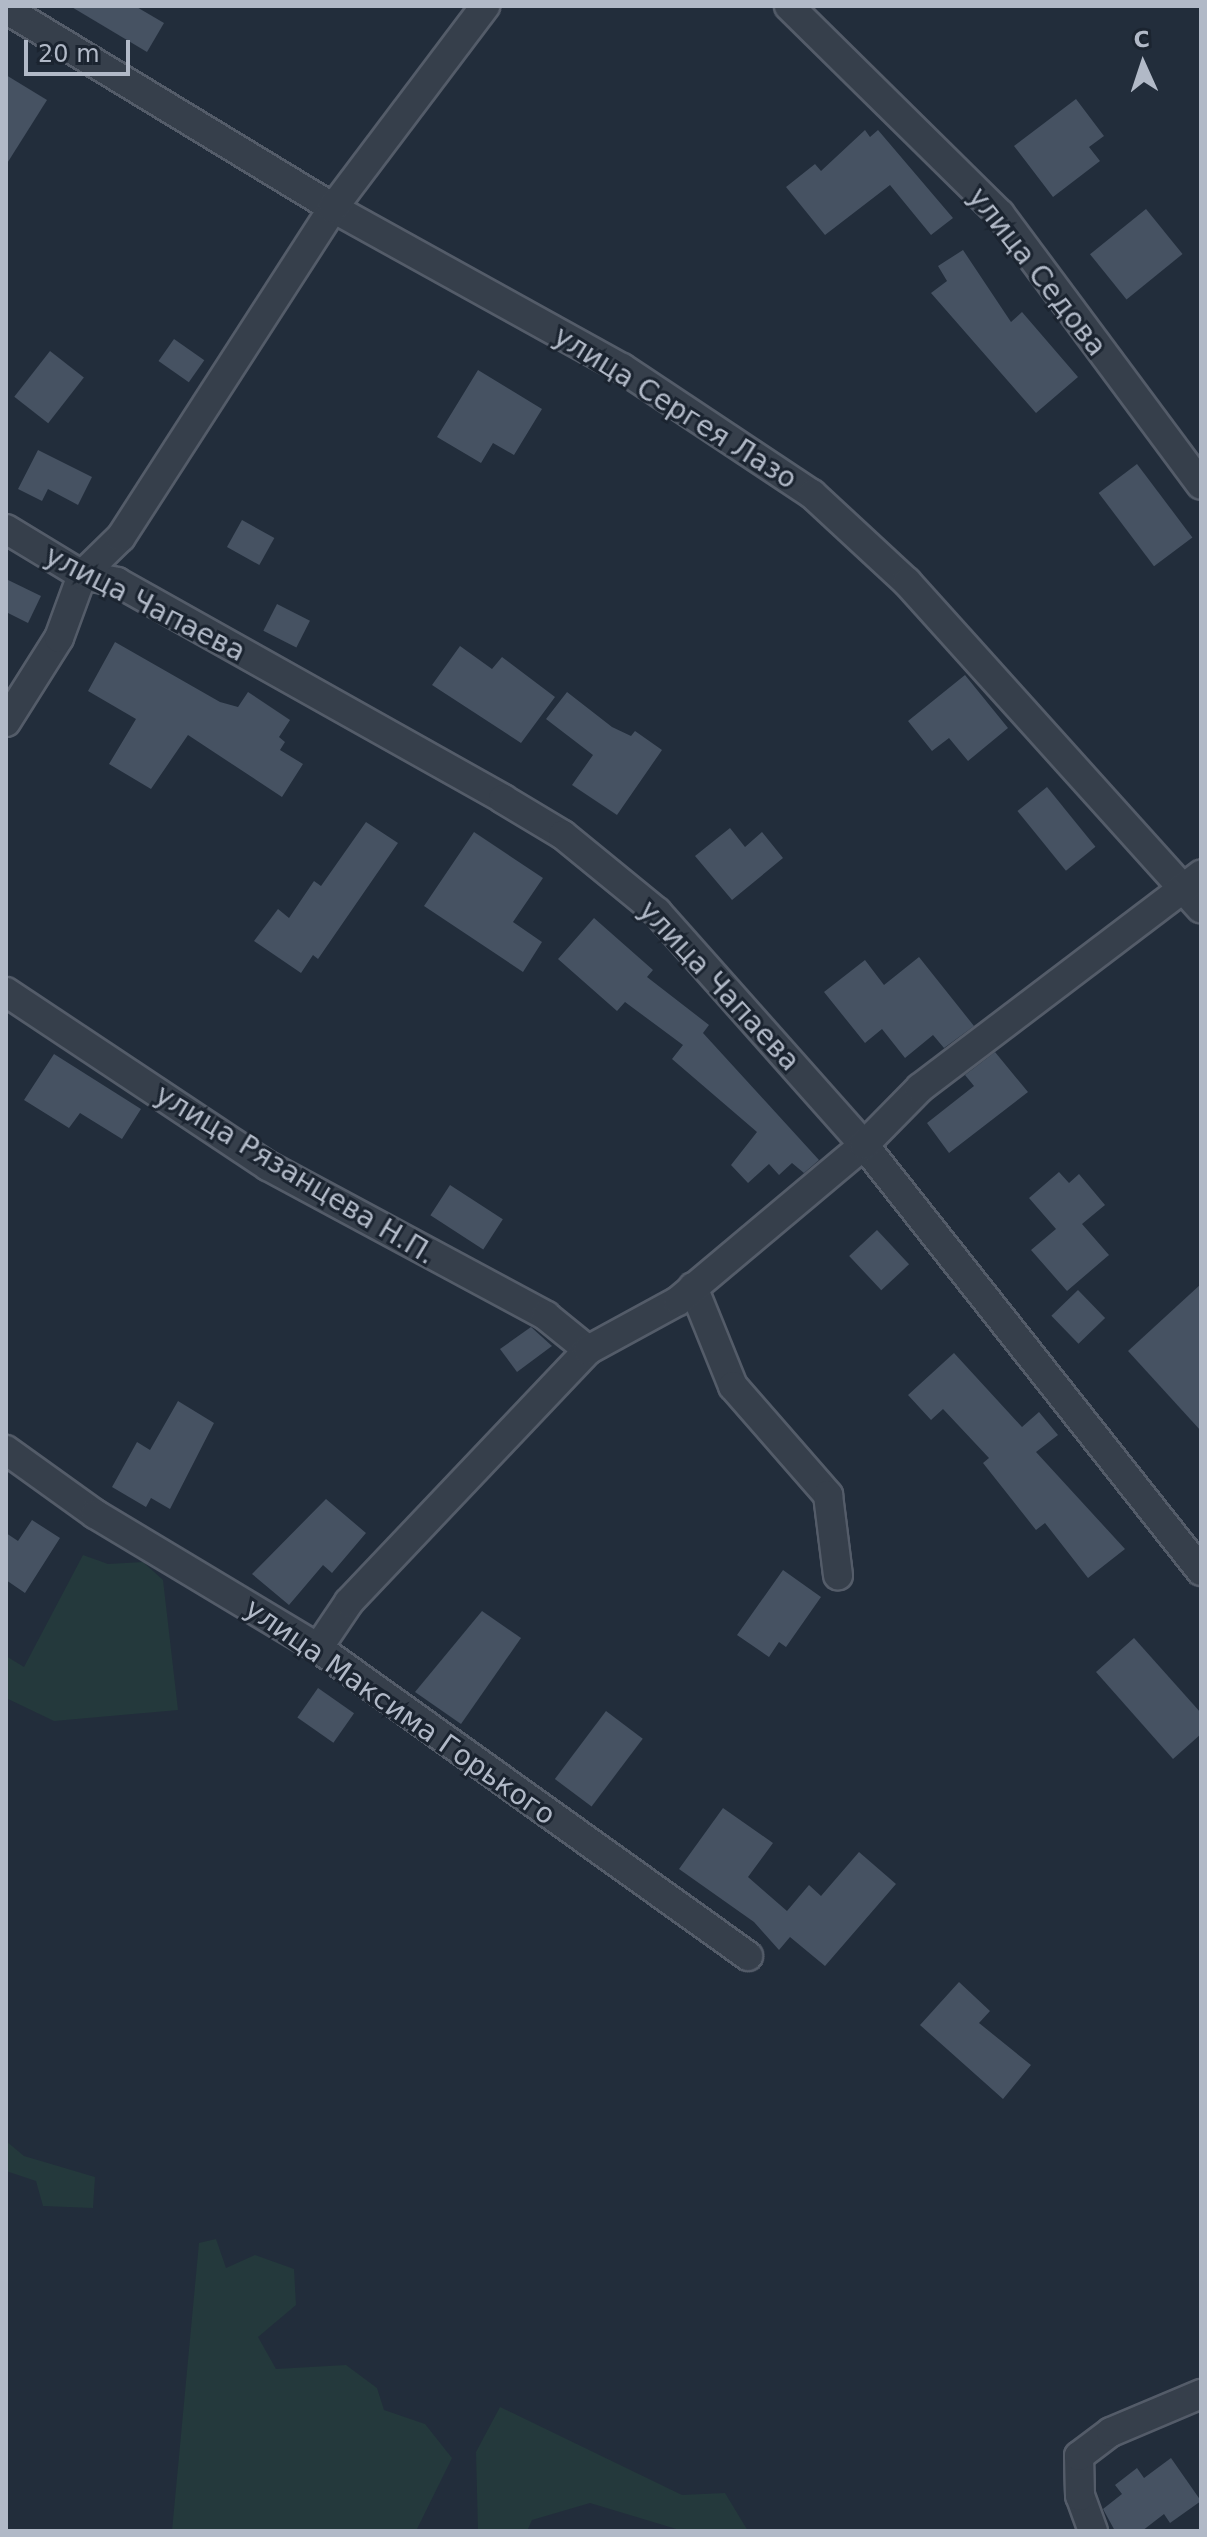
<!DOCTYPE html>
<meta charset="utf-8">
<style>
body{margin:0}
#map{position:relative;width:1207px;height:2537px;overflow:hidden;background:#222d3b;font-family:"DejaVu Sans",sans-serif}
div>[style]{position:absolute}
.green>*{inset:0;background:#24393c}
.building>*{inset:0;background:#465262;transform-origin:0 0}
.roads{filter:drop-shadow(2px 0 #545c69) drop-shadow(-2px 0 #545c69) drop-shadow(0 2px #545c69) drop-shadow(0 -2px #545c69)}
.minor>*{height:28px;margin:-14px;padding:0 14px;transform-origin:14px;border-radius:14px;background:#363f4b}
span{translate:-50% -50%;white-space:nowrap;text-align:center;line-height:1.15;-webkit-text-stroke:6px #1b2430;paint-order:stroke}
.street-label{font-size:28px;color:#b1b9c7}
.frame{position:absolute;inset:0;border:8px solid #b1b9c7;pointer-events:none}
.north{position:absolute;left:1103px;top:24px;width:80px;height:80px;-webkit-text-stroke:6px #1b2430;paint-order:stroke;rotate:357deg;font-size:22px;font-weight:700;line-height:32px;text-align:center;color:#b1b9c7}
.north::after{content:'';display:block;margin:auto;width:28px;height:36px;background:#b1b9c7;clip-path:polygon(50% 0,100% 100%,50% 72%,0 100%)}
.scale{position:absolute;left:24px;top:40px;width:106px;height:36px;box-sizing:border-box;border:4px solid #b1b9c7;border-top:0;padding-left:10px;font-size:24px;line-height:28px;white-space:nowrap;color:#b1b9c7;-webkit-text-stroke:6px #1b2430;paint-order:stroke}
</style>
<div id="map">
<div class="green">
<i style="clip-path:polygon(83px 1555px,108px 1564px,143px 1562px,163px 1580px,178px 1710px,54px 1721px,6px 1698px,6px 1656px,24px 1667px)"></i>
<i style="clip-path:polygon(6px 2141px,24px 2156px,95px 2177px,93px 2208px,43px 2206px,36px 2181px,6px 2171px)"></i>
<i style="clip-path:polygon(216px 2239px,226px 2268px,255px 2255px,294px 2269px,296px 2305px,258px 2337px,276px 2369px,346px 2365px,377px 2388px,384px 2410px,425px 2424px,452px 2458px,416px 2531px,172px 2531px,199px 2243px)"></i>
<i style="clip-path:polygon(500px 2407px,682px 2495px,725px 2493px,748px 2531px,683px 2531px,590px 2503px,532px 2520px,527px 2531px,478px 2531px,476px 2452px)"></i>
</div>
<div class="building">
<i style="clip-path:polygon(70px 6px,135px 6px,164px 23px,147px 52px)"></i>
<i style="clip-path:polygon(6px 75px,47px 100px,6px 165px)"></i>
<i style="clip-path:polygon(1076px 99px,1104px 136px,1089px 147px,1100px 161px,1053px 197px,1014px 146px)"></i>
<i style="clip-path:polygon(865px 130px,870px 137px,878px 130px,953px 218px,931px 235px,890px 185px,825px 235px,786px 187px,815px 164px,821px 171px)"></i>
<i style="left:1146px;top:209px;width:58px;height:72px;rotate:51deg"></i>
<i style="clip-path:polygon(963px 250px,1011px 322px,1022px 312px,1078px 377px,1036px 413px,931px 293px,947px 281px,938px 266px)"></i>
<i style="left:174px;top:339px;width:37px;height:27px;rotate:35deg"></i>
<i style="left:50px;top:351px;width:43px;height:58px;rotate:38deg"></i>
<i style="clip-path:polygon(478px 370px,542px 409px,514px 455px,493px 443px,481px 463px,437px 437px)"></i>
<i style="clip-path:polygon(38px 450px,92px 477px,78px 505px,48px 489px,42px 501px,18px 489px)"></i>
<i style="left:1137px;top:464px;width:92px;height:48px;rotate:53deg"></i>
<i style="left:242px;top:520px;width:37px;height:31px;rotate:29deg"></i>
<i style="clip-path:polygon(6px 579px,41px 596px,28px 623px,6px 612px)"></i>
<i style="left:277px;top:604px;width:37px;height:30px;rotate:27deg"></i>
<i style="clip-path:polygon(115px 642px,220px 702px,238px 707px,248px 692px,290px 720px,279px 737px,285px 742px,280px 750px,303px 764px,282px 797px,188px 735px,151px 789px,109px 764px,136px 719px,88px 691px)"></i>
<i style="clip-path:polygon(460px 646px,492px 669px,502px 657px,555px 697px,521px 743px,432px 685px)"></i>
<i style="clip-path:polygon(965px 675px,1008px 728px,968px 761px,949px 738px,932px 751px,908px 721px)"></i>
<i style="clip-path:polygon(567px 692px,612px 727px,631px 736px,635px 731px,662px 750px,617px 815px,572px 785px,593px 755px,546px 719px)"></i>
<i style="left:1047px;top:787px;width:77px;height:38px;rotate:51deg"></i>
<i style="clip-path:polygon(366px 822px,398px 843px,318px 959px,313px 955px,301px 973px,254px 941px,278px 909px,289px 918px,314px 881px,321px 886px)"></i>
<i style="clip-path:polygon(730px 828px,745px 847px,762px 832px,783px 858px,732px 900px,695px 856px)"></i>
<i style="clip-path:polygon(474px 832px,543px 878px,513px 922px,542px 942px,523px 972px,424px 906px)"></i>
<i style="clip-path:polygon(594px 918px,653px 970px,647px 977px,709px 1025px,703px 1033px,819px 1160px,804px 1173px,792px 1163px,779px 1175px,769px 1164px,748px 1183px,731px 1165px,757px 1132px,672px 1059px,683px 1045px,625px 1002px,617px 1011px,558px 959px)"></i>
<i style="clip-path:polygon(919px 957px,974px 1026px,944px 1048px,933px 1035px,905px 1058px,882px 1029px,865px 1043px,824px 992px,865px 960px,884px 985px)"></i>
<i style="clip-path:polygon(995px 1052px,1028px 1092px,949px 1153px,927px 1123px,974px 1086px,965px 1075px)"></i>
<i style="clip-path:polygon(54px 1054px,141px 1109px,122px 1139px,80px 1113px,69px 1128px,24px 1100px)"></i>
<i style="clip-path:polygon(1059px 1172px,1069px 1183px,1079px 1174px,1105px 1205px,1082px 1224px,1109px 1255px,1067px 1291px,1031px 1250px,1056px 1229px,1029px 1198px)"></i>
<i style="left:450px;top:1185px;width:63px;height:36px;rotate:33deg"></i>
<i style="left:877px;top:1230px;width:47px;height:38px;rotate:47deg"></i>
<i style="clip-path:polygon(1201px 1284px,1201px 1431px,1128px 1351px)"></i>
<i style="left:1078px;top:1290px;width:39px;height:37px;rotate:46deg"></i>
<i style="clip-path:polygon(531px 1327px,552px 1346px,517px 1372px,500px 1349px)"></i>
<i style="clip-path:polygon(954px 1353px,1022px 1427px,1039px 1412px,1058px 1435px,1036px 1452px,1125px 1549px,1088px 1578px,1045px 1523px,1036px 1530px,983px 1463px,989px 1458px,943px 1409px,931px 1420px,908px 1395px)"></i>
<i style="clip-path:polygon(178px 1401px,214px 1423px,170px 1509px,151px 1498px,146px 1507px,112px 1487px,137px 1442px,150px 1450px)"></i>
<i style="clip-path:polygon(326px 1499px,366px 1533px,332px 1573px,323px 1565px,289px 1605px,252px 1574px)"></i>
<i style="clip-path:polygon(32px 1520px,60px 1538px,25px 1593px,6px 1580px,6px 1533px,18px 1541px)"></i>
<i style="clip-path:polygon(783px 1570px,821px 1597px,786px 1647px,779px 1642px,769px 1657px,737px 1635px)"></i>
<i style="clip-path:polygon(482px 1611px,521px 1638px,461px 1724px,415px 1692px)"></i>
<i style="clip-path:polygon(1134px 1638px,1201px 1713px,1201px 1734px,1173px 1759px,1096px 1672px)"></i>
<i style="left:318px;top:1688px;width:44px;height:36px;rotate:35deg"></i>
<i style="left:606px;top:1711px;width:46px;height:85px;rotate:37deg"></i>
<i style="clip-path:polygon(723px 1808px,773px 1843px,748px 1877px,787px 1911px,809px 1885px,821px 1896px,859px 1852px,896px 1884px,825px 1966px,790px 1937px,779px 1950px,754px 1922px,679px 1869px)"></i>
<i style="clip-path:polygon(959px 1982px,990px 2011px,979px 2023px,1031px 2065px,1003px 2099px,920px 2025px)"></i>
<i style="clip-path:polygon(1171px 2458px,1201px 2501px,1170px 2523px,1164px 2514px,1142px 2531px,1115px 2531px,1103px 2509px,1122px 2494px,1115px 2485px,1137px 2468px,1144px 2478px)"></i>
</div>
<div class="roads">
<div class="minor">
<i style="left:789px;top:6px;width:296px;rotate:44.6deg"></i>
<i style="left:1000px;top:214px;width:337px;rotate:53.4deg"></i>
<i style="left:6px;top:9px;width:383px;rotate:31.3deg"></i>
<i style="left:333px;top:208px;width:330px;rotate:29deg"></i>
<i style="left:622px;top:368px;width:228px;rotate:33.6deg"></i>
<i style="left:812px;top:494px;width:129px;rotate:42.8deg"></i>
<i style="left:907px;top:582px;width:439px;rotate:48deg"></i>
<i style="left:6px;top:529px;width:89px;rotate:31.2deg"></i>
<i style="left:82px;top:575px;width:36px;rotate:11deg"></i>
<i style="left:117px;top:582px;width:443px;rotate:29.3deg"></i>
<i style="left:503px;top:799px;width:70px;rotate:31deg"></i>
<i style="left:563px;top:835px;width:122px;rotate:39.3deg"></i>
<i style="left:657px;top:912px;width:312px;rotate:48.4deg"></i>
<i style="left:864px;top:1145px;width:543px;rotate:51.65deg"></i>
<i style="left:6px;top:722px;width:99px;rotate:-57.8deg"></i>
<i style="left:59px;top:638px;width:67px;rotate:-69.9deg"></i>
<i style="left:82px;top:575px;width:54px;rotate:-44.3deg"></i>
<i style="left:121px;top:537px;width:391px;rotate:-57.2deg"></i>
<i style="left:333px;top:208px;width:253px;rotate:-53deg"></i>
<i style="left:6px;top:992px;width:315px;rotate:33.6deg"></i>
<i style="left:268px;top:1166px;width:316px;rotate:28.3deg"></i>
<i style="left:546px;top:1316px;width:54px;rotate:39deg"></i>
<i style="left:693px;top:1287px;width:107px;rotate:68deg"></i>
<i style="left:733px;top:1386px;width:145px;rotate:48.9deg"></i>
<i style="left:828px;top:1495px;width:81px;rotate:82.9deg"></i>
<i style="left:6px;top:1450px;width:110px;rotate:35.7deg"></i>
<i style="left:95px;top:1514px;width:260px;rotate:31deg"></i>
<i style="left:318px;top:1648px;width:529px;rotate:35.61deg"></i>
<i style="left:318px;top:1648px;width:55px;rotate:-56deg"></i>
<i style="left:349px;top:1602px;width:347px;rotate:-46.5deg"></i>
<i style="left:588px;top:1350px;width:102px;rotate:-28.6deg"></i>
<i style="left:678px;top:1301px;width:243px;rotate:-40deg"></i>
<i style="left:864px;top:1145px;width:80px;rotate:-45.5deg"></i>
<i style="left:920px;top:1088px;width:353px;rotate:-37.2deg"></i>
<i style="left:1093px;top:2531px;width:37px;rotate:-110deg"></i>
<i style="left:1080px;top:2496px;width:40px;rotate:-91.4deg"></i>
<i style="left:1079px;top:2456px;width:40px;rotate:-37deg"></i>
<i style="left:1111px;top:2432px;width:98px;rotate:-22.9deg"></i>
</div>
</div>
<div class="street-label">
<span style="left:1037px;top:272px;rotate:52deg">улица Седова</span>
<span style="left:675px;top:408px;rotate:32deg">улица Сергея Лазо</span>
<span style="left:145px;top:604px;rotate:27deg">улица Чапаева</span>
<span style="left:719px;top:986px;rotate:47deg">улица Чапаева</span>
<span style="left:295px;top:1175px;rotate:31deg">улица Рязанцева Н.П.</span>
<span style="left:400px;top:1712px;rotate:35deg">улица Максима Горького</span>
</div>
<div class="frame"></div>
<div class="north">С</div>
<div class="scale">20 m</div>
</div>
